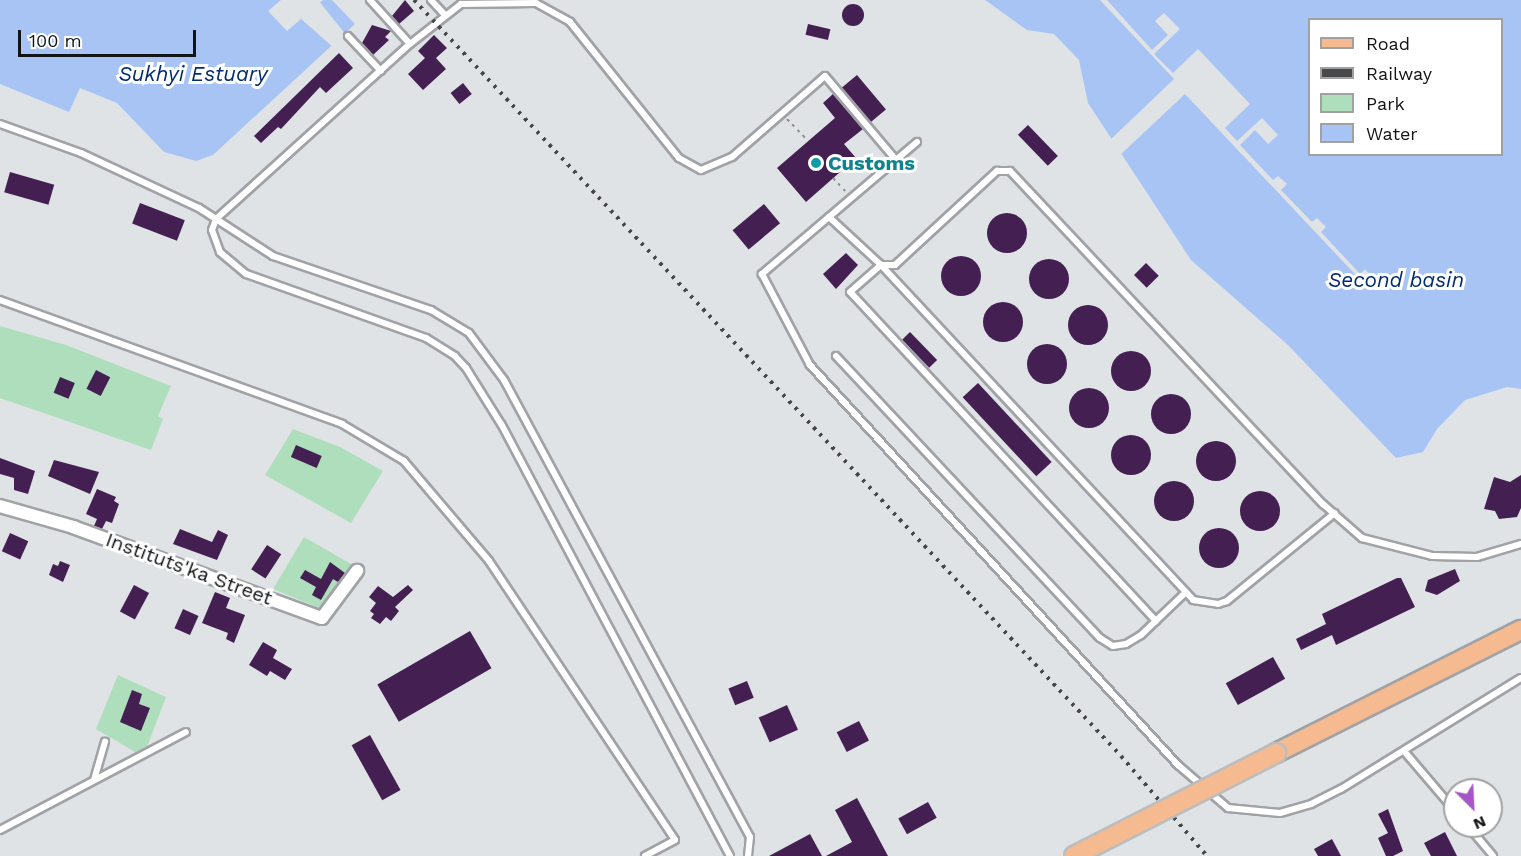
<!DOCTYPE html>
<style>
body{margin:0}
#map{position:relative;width:1521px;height:856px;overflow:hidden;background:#e0e3e6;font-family:"Work Sans",sans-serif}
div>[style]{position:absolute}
.green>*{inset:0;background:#afdebc}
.water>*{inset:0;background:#a7c4f4}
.pier>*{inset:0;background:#e0e3e6}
.building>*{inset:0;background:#441f51;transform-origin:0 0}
.round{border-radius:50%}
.path>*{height:2px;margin-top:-1px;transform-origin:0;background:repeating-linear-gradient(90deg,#8d8f91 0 3px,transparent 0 7.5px)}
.roads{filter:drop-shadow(2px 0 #a0a2a6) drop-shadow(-2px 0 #a0a2a6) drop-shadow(0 2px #a0a2a6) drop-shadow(0 -2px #a0a2a6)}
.service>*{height:6px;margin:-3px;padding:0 3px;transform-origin:3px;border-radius:3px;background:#fff}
.minor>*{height:12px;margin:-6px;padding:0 6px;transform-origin:6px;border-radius:6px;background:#fff}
.primary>*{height:18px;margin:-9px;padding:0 9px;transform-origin:9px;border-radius:9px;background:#f5ba90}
.rail>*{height:4px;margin-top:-2px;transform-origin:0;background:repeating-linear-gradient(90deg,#47484a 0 3px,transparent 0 9px)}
.bridges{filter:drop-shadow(2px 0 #bdbdbd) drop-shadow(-2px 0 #bdbdbd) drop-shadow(0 2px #bdbdbd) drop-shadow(0 -2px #bdbdbd)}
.primary-bridge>*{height:18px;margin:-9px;padding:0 9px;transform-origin:9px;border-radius:9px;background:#f5ba90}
.dots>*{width:16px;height:16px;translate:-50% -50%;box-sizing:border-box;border:3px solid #fff;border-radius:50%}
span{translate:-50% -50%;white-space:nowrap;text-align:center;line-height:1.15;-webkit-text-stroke:6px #fff;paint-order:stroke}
.culture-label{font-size:20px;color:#0d838f;font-weight:700}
.left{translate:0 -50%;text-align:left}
.street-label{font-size:20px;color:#131415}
.water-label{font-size:21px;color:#022c6f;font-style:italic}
.legend{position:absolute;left:1308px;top:18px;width:195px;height:138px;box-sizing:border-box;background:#fff;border:2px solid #a1a1a1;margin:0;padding:8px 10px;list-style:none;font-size:18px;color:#131415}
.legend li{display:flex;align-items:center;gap:12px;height:30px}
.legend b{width:30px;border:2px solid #a1a1a1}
.north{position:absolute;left:1443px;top:778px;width:60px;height:60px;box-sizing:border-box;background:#fff;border:2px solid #a1a1a1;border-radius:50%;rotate:156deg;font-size:16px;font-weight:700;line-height:24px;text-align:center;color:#131415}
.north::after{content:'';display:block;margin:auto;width:21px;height:27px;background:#a656c6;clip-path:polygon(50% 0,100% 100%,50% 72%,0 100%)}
.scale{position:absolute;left:18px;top:30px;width:178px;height:27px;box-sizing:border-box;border:3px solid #131415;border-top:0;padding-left:8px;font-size:18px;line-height:21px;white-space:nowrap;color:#131415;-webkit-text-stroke:4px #fff;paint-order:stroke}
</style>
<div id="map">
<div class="green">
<i style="clip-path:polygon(0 326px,66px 345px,171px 386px,158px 416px,163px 419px,151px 450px,0 398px)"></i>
<i style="clip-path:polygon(293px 429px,340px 447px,383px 471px,351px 523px,265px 475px)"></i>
<i style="clip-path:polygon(304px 537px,353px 565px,322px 609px,273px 589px)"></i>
<i style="clip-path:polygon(118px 675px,166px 697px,147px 747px,135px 752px,96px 729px)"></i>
</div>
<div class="water">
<i style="clip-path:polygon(0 0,281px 0,268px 11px,287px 31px,323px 0,332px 0,355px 24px,213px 155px,196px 161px,164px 152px,117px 103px,80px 88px,69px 112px,0 84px)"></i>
<i style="clip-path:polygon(evenodd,985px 0,1521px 0,1521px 389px,1507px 387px,1465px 400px,1437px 429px,1423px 452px,1396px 458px,1288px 345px,1191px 260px,1088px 103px,1079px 60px,1054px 34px,1027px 30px,985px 0,1310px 20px,1502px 20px,1502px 154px,1310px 154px,1310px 20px)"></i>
</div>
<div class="pier">
<i style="clip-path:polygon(318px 0,347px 36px,334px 48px,299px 17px)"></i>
<i style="clip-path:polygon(1100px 0,1107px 0,1152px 50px,1168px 35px,1155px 21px,1164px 13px,1180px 29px,1154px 54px,1173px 73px,1198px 49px,1250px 104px,1225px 128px,1237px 141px,1262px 118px,1278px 135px,1268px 144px,1255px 130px,1240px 145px,1273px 180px,1278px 176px,1287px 184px,1281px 190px,1312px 222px,1317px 218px,1326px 227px,1321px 232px,1360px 274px,1365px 269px,1377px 282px,1369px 289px,1185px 94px,1119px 156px,1109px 141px,1174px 79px)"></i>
</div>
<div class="building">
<i style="clip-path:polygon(405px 0,414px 11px,399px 24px,392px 16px)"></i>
<i class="round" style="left:842px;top:4px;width:22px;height:22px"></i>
<i style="left:808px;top:24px;width:23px;height:11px;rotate:13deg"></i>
<i style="clip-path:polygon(372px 25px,391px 31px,385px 37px,389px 40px,373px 55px,362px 43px)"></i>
<i style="clip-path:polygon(434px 35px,447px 48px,436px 58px,446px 69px,423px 90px,408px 74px,425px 58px,418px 51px)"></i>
<i style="clip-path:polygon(339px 53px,353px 68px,326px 93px,320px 87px,281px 129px,278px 127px,261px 143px,254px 136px)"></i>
<i style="left:857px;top:75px;width:45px;height:20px;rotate:50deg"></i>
<i style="left:463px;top:83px;width:14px;height:16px;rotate:51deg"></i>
<i style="clip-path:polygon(833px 94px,863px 129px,844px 144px,856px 158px,806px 202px,777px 168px,835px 118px,823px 103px)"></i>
<i style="left:1028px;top:125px;width:43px;height:14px;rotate:46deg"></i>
<i style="left:10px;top:172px;width:46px;height:21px;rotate:16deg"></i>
<i style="left:140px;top:203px;width:48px;height:22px;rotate:21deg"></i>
<i style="left:764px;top:204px;width:25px;height:41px;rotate:50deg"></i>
<i class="round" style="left:987px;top:213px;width:40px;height:40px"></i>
<i style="clip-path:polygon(846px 253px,858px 265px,836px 289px,823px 274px)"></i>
<i class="round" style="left:941px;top:256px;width:40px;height:40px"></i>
<i class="round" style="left:1029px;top:259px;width:40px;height:40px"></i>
<i style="left:1146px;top:263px;width:18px;height:17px;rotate:45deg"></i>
<i class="round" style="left:983px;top:302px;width:40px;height:40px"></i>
<i class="round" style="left:1068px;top:305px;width:40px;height:40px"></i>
<i style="left:910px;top:332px;width:39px;height:11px;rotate:46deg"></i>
<i class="round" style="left:1027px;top:344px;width:40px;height:40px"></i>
<i class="round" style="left:1111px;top:351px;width:40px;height:40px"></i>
<i style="left:96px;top:370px;width:16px;height:21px;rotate:27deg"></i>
<i style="left:60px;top:377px;width:16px;height:17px;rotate:22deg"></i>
<i style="left:978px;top:383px;width:108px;height:21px;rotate:47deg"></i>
<i class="round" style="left:1069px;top:388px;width:40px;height:40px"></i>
<i class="round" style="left:1151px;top:394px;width:40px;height:40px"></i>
<i class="round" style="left:1111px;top:435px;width:40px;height:40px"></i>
<i class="round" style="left:1196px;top:441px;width:40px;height:40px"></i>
<i style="left:296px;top:445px;width:28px;height:13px;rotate:23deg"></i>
<i style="clip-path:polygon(0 458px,35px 471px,28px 494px,14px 490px,14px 478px,0 474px)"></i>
<i style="clip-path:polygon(54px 460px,99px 472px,90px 494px,48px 476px)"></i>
<i style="clip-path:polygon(1521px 475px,1521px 508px,1517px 517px,1499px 519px,1495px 511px,1484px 509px,1494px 477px,1510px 482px)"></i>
<i class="round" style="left:1154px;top:481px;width:40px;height:40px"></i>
<i style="clip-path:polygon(97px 489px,116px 497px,114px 501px,119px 504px,112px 523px,106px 521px,102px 529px,94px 526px,97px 519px,86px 514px)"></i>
<i class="round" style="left:1240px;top:491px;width:40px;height:40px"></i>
<i class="round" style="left:1199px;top:528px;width:40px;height:40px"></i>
<i style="clip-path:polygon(180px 529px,212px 542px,218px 530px,228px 535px,217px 560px,173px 544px)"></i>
<i style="left:10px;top:533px;width:20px;height:20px;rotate:24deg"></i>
<i style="left:267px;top:545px;width:17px;height:29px;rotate:33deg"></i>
<i style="clip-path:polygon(60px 561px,70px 565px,63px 582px,49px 575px,53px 564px,58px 566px)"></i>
<i style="clip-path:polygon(330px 562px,345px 573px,338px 582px,333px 579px,321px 600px,312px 595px,316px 587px,300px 578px,305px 570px,321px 579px)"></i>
<i style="clip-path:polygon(1455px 569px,1460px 581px,1437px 595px,1425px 591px,1428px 580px)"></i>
<i style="clip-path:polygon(1397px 578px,1401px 578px,1415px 607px,1336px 645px,1332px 635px,1301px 650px,1296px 639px,1326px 624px,1322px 614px)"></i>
<i style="left:134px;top:585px;width:17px;height:30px;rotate:28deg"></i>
<i style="clip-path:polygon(408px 585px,413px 590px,395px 607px,399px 611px,391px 621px,386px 617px,380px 624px,371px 618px,374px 614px,370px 611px,376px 603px,369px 597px,378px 586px,393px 597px)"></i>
<i style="clip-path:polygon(215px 592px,230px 598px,226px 608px,245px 615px,234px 643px,226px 639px,228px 633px,202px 623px)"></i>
<i style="left:183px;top:609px;width:17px;height:21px;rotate:24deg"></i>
<i style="left:470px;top:631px;width:43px;height:107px;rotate:60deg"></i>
<i style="clip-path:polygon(263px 642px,277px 650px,273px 658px,292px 669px,285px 680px,270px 671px,267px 676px,249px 665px)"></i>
<i style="left:1273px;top:657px;width:25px;height:54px;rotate:61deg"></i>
<i style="left:747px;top:681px;width:18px;height:20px;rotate:68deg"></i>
<i style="clip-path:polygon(132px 690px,142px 694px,139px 704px,150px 708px,141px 731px,120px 722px)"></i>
<i style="left:787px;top:705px;width:27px;height:31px;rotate:66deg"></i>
<i style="left:859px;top:721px;width:22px;height:25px;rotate:63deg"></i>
<i style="left:370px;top:735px;width:63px;height:21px;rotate:61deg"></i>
<i style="clip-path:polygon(857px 798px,888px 856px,826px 856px,852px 842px,835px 810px)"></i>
<i style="left:928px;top:802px;width:18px;height:34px;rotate:61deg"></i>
<i style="clip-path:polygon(1388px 809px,1403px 851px,1393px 856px,1386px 856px,1378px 838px,1388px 833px,1378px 814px)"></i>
<i style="clip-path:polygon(1445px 832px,1457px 856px,1431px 856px,1424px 843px)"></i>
<i style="clip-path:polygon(810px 834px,822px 856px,769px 856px)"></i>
<i style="clip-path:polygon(1332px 839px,1341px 856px,1318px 856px,1314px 849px)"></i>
</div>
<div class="path">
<i style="left:787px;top:119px;width:30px;rotate:46deg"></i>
<i style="left:833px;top:178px;width:18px;rotate:47deg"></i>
</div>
<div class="roads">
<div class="service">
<i style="left:370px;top:0;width:59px;rotate:47.7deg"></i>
<i style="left:431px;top:0;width:21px;rotate:47deg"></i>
<i style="left:348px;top:36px;width:48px;rotate:46.7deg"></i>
<i style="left:0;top:124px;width:86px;rotate:19.7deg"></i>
<i style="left:81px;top:153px;width:130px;rotate:25deg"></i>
<i style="left:199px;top:208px;width:88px;rotate:33deg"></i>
<i style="left:273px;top:256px;width:167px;rotate:18.9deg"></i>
<i style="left:431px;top:310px;width:44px;rotate:31.2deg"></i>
<i style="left:469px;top:333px;width:59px;rotate:53.3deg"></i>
<i style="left:504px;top:380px;width:519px;rotate:61.71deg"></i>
<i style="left:750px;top:837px;width:19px;rotate:96deg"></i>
<i style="left:917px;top:142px;width:204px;rotate:139.6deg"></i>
<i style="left:762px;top:274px;width:103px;rotate:62.2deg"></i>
<i style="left:810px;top:365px;width:544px;rotate:47.39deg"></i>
<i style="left:1178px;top:765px;width:66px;rotate:40.7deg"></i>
<i style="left:1228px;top:808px;width:52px;rotate:5.5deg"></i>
<i style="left:1280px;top:813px;width:32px;rotate:-16deg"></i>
<i style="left:1311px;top:804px;width:34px;rotate:-27deg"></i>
<i style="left:1341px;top:789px;width:211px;rotate:-31.7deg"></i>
<i style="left:829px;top:217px;width:71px;rotate:42.7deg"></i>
<i style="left:881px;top:265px;width:14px"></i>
<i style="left:895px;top:265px;width:139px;rotate:-42.7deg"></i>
<i style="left:997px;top:171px;width:13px"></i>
<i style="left:1010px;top:171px;width:457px;rotate:46.8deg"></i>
<i style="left:1323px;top:504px;width:52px;rotate:41.1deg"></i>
<i style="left:1362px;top:538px;width:72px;rotate:14.4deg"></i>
<i style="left:1432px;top:556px;width:45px;rotate:1.3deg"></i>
<i style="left:1477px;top:557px;width:46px;rotate:-16.5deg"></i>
<i style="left:0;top:300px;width:364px;rotate:19.9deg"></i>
<i style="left:342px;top:424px;width:72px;rotate:30.8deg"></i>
<i style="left:404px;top:461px;width:131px;rotate:49.6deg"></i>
<i style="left:489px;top:561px;width:335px;rotate:56.3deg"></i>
<i style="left:675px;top:840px;width:34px;rotate:152deg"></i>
<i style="left:836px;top:356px;width:386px;rotate:46.9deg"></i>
<i style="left:1100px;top:638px;width:15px;rotate:32deg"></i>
<i style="left:1113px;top:646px;width:13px;rotate:-9deg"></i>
<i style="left:1126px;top:644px;width:17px;rotate:-31deg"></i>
<i style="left:1141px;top:635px;width:62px;rotate:-43.7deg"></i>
<i style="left:1156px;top:621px;width:449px;rotate:-132.9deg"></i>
<i style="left:850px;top:292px;width:41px;rotate:-41.1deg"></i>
<i style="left:881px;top:265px;width:458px;rotate:47deg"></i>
<i style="left:1193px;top:600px;width:25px;rotate:9deg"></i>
<i style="left:1218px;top:604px;width:9px;rotate:-18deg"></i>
<i style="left:1227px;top:601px;width:139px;rotate:-39.2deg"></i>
<i style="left:1404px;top:751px;width:79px;rotate:49.6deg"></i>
<i style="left:94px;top:780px;width:40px;rotate:-74deg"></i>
<i style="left:1468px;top:826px;width:39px;rotate:50deg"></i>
<i style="left:0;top:830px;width:210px;rotate:-27.8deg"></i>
<i style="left:730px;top:856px;width:489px;rotate:-117.9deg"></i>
<i style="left:501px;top:424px;width:66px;rotate:-122deg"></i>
<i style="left:466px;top:368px;width:16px;rotate:-133deg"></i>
<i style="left:455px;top:356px;width:34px;rotate:-148deg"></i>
<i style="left:426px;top:338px;width:191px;rotate:-160.4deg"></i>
<i style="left:246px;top:274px;width:34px;rotate:-140deg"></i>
<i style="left:220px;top:252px;width:23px;rotate:-110deg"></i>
<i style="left:212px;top:230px;width:12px;rotate:-70deg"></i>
<i style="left:216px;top:219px;width:261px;rotate:-42.1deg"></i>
<i style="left:410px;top:44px;width:65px;rotate:-38.1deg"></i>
<i style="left:461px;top:4px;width:75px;rotate:-0.8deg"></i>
<i style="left:536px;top:3px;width:39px;rotate:29deg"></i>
<i style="left:570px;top:22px;width:174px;rotate:51.3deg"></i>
<i style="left:679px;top:158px;width:25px;rotate:29deg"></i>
<i style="left:701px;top:170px;width:34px;rotate:-23deg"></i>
<i style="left:732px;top:157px;width:123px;rotate:-41.1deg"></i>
<i style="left:825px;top:76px;width:110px;rotate:49.8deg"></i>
</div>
<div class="minor">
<i style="left:0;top:506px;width:76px;rotate:16deg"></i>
<i style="left:73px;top:527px;width:265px;rotate:20.1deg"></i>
<i style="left:322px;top:618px;width:59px;rotate:-53.3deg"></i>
</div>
<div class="primary">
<i style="left:1276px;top:753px;width:274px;rotate:-26.7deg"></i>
</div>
</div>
<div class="rail">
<i style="left:414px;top:0;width:1035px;rotate:46.92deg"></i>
<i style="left:1121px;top:756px;width:132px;rotate:49.3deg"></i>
</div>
<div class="bridges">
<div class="primary-bridge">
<i style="left:1074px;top:856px;width:227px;rotate:-27deg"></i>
</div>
</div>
<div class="dots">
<i style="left:816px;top:163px;background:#0f9aa8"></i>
</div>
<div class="culture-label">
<span class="left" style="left:828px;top:163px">Customs</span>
</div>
<div class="street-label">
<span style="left:189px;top:569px;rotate:20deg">Instituts'ka Street</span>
</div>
<div class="water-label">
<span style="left:193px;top:74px">Sukhyi Estuary</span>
<span style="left:1396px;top:280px">Second basin</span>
</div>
<ul class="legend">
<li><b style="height:8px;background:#f5ba90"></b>Road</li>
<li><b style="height:8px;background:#47484a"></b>Railway</li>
<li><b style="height:16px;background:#afdebc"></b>Park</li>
<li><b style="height:16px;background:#a7c4f4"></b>Water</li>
</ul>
<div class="north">N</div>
<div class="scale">100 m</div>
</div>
